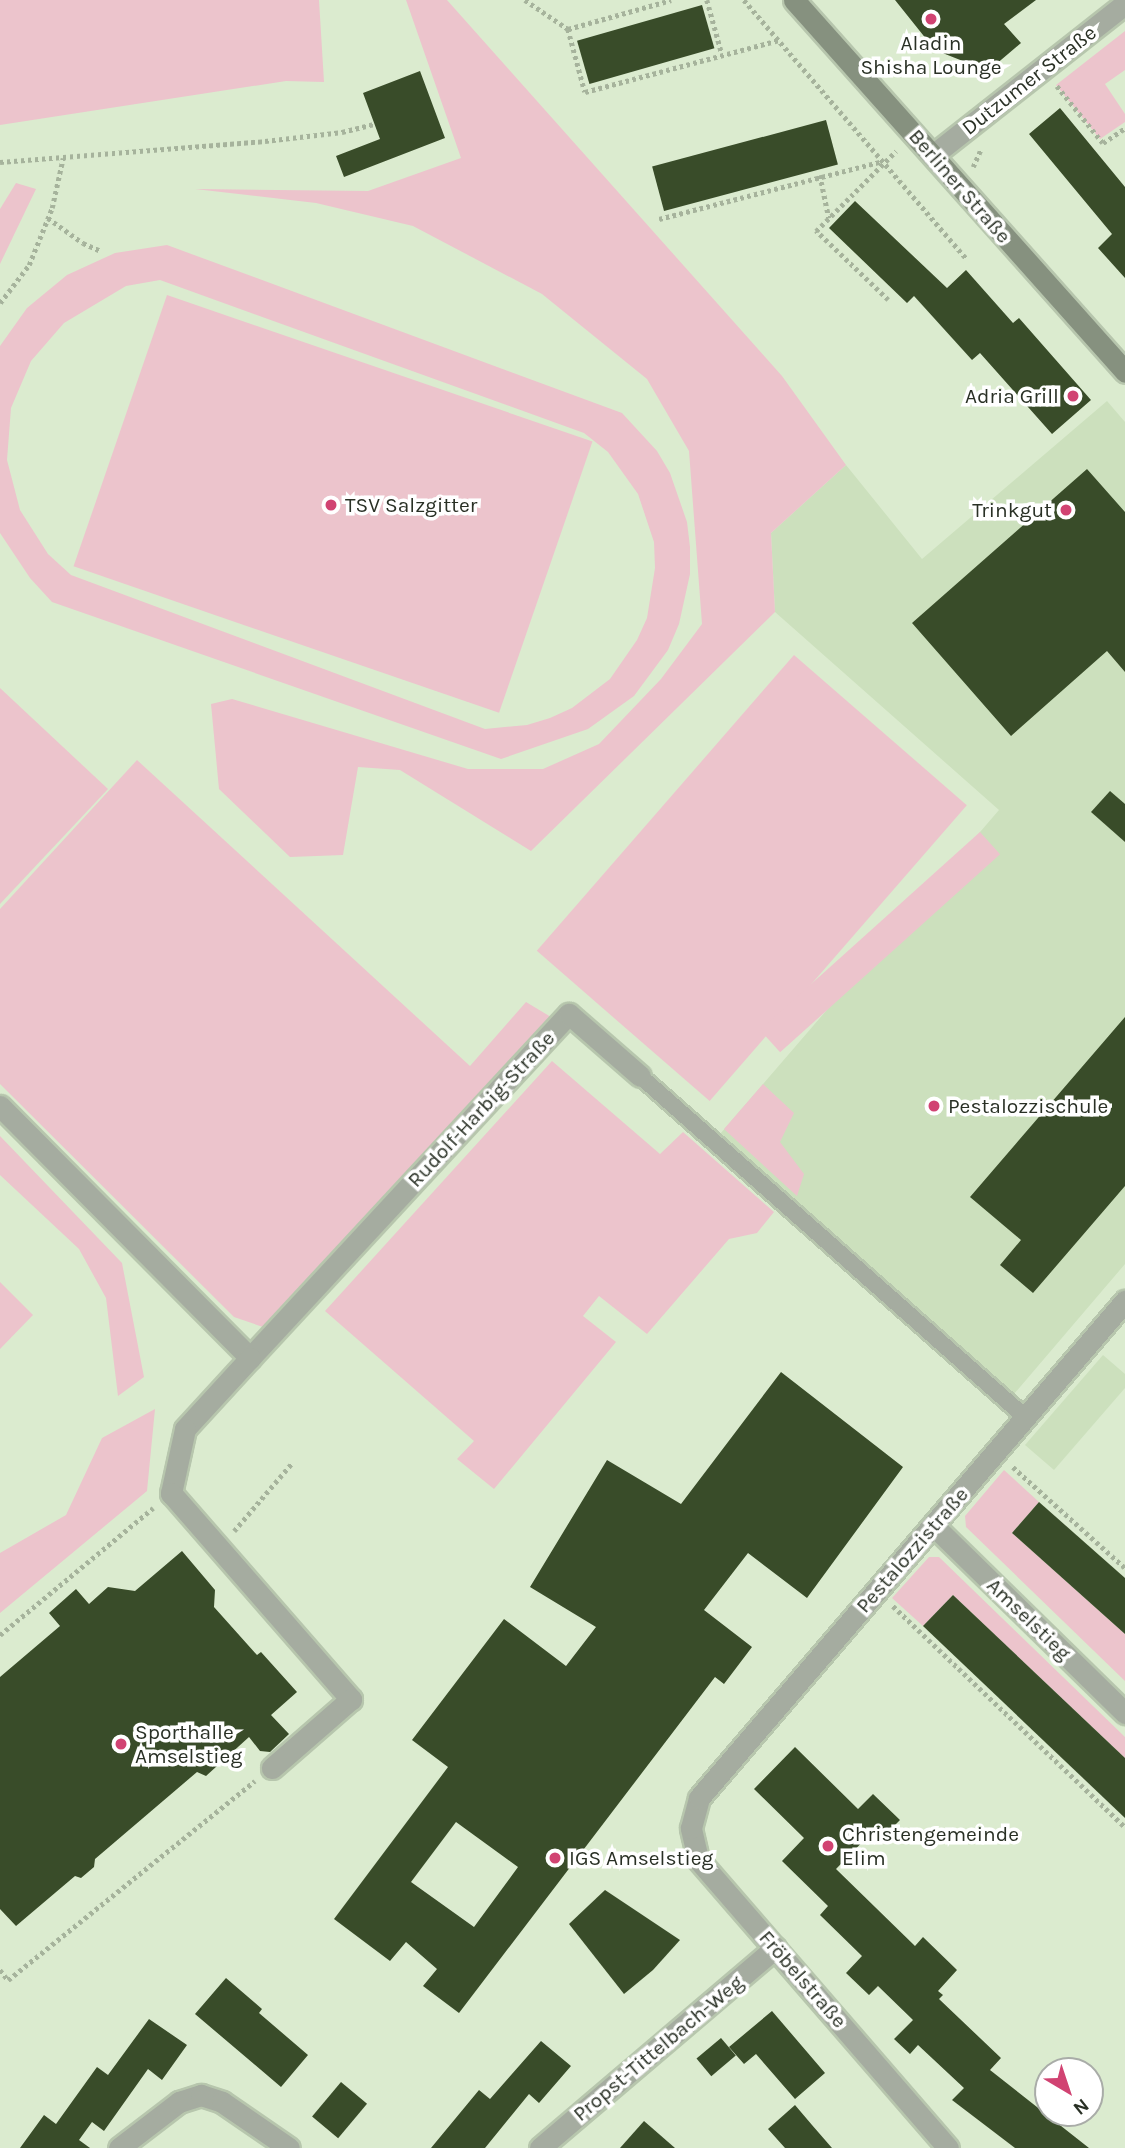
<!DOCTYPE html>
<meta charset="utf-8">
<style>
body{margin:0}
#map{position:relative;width:1125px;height:2148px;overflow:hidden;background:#dbebcf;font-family:Karla,sans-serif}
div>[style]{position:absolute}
.built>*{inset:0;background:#cce0bd}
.green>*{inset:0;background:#ecc4cc;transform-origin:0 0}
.building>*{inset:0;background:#394c29;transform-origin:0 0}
.path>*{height:4.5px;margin-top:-2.25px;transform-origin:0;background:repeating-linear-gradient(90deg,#a6b39c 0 3.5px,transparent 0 7px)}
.roads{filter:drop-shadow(2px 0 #b7c6ad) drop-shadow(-2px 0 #b7c6ad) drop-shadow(0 2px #b7c6ad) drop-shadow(0 -2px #b7c6ad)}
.lane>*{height:16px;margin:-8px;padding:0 8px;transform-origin:8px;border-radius:8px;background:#a5aca0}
.street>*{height:21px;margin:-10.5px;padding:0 10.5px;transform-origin:10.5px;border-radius:10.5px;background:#a5aca0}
.secondary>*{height:21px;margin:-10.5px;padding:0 10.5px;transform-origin:10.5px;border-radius:10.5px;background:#86917f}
.dots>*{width:19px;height:19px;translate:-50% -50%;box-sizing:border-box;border:4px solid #fff;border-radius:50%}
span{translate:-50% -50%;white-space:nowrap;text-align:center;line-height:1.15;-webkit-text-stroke:7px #fff;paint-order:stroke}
.poi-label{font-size:21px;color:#293025}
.right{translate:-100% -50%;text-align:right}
.left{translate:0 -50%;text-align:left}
.street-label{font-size:21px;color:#293025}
.north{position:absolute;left:1034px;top:2057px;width:70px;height:70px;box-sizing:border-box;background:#fff;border:2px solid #a9aca8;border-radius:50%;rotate:141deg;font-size:19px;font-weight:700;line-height:28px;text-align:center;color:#293025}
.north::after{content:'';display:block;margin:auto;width:24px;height:32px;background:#d14372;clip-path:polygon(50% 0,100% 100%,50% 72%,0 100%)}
</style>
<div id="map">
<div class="built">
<i style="clip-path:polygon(1107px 401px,1125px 422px,1125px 1264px,1008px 1401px,714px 1141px,999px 810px,775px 612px,771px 533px,846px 465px,922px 559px)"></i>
<i style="clip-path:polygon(1103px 1355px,1125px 1374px,1125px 1388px,1054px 1470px,1025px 1445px)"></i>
</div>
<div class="green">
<i style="clip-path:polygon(0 0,319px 0,324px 82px,286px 81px,0 125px)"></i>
<i style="clip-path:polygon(406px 0,447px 0,782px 376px,846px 465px,771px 533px,775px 612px,531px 851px,400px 770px,358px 767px,343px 855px,290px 857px,219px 789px,211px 704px,232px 699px,468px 769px,543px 769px,599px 744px,661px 679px,702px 624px,689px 451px,647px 379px,542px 294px,413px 226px,316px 203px,195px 189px,368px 191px,461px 158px)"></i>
<i style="clip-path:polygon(1125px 31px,1125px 70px,1105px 84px,1125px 114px,1125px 122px,1100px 139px,1056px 85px)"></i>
<i style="clip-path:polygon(16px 183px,36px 189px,0 264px,0 209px)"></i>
<i style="clip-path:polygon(evenodd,167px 245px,622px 413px,657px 451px,670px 473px,687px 522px,690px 547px,690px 574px,679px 624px,668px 650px,634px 696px,588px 729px,501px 759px,52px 602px,30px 578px,0 533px,0 346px,27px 308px,67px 275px,115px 253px,167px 245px,160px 280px,584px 433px,608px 452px,638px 494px,654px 542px,655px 568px,647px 618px,637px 640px,610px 679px,572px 708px,550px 718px,527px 725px,485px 729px,71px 575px,48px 554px,20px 510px,7px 460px,11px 408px,31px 361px,64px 323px,126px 286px,160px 280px)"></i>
<i style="left:167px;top:295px;width:450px;height:287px;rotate:19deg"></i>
<i style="left:794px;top:655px;width:229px;height:392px;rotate:41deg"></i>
<i style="clip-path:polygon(0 688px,108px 789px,0 904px)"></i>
<i style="clip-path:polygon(137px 760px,470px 1066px,526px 1002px,551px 1017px,266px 1328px,234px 1317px,0 1084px,0 909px)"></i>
<i style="left:980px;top:832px;width:30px;height:296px;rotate:48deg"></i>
<i style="clip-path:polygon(552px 1061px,660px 1154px,683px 1132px,774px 1212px,757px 1233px,729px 1239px,647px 1334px,599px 1296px,583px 1316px,616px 1342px,494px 1489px,457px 1459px,474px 1441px,325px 1311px)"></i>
<i style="clip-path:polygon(763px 1084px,794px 1113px,780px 1142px,804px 1174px,797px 1196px,724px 1129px)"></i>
<i style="clip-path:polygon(0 1136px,122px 1263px,144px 1377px,118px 1396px,106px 1298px,79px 1249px,0 1175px)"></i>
<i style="clip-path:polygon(0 1282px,33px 1315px,0 1349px)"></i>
<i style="clip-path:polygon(155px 1409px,147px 1491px,0 1613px,0 1553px,66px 1515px,102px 1438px)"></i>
<i style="clip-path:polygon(1004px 1470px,1039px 1502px,1012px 1533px,1125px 1634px,1125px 1681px,966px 1527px,965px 1516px)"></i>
<i style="clip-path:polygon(929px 1557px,939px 1557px,1125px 1737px,1125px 1758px,953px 1595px,923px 1626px,892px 1598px)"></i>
</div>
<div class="building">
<i style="clip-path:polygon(895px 0,1036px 0,1004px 24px,1021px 43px,988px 71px,935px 50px)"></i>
<i style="left:702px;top:5px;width:45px;height:130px;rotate:74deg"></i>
<i style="clip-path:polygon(420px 71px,445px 138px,344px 177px,336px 156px,380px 139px,363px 93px)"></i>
<i style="clip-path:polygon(1060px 108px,1125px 187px,1125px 278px,1098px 248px,1112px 234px,1029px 134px)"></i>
<i style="left:826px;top:120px;width:46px;height:180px;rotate:75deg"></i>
<i style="clip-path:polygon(855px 201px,947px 288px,966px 270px,1013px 323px,1019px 318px,1091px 400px,1052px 434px,980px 353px,972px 360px,914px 296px,907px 303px,829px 228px)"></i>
<i style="clip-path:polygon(1087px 469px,1125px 512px,1125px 672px,1107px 651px,1011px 736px,912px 623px)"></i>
<i style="clip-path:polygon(1110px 791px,1125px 804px,1125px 842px,1091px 812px)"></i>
<i style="clip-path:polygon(1125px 1017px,1125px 1186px,1033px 1293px,1000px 1265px,1021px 1240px,970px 1197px)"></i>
<i style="clip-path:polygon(evenodd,781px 1372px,903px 1467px,807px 1598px,748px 1553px,704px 1610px,752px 1647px,724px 1684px,715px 1677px,459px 2013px,423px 1986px,437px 1969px,406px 1942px,390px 1961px,334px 1919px,448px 1767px,412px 1740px,504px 1619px,566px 1666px,596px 1627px,530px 1587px,607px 1460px,681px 1504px,781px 1372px,456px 1822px,518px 1867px,474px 1927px,411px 1882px,456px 1822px)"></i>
<i style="clip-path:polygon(1039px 1502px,1125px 1578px,1125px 1634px,1012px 1533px)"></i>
<i style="clip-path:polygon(182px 1551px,215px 1590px,214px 1607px,257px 1655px,261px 1652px,297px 1692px,271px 1715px,289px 1734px,270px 1752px,260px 1751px,249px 1737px,206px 1776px,197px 1772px,95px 1859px,94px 1867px,81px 1878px,75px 1876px,16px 1926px,0 1909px,0 1677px,60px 1626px,49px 1613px,76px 1589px,89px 1604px,108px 1587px,135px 1591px)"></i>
<i style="clip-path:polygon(953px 1595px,1125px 1758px,1125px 1818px,923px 1626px)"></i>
<i style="clip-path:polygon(795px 1747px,858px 1809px,873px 1794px,900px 1820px,885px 1835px,877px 1827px,836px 1869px,915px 1946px,923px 1937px,957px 1970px,938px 1991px,943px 1995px,939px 1999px,1001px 2058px,990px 2070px,1089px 2148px,1015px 2148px,952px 2100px,964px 2088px,918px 2045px,910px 2054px,894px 2039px,913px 2020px,878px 1986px,869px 1995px,846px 1973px,862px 1956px,820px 1915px,828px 1906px,782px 1861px,804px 1838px,754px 1789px)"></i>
<i style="clip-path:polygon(605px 1890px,680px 1940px,653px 1970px,624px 1994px,569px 1924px)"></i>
<i style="clip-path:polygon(226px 1978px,262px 2009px,259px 2013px,308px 2055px,281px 2087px,195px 2014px)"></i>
<i style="clip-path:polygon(772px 2011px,825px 2073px,795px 2099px,756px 2054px,744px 2064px,729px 2047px)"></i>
<i style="clip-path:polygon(149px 2019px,187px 2045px,162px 2080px,148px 2069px,104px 2131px,92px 2122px,79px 2140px,90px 2148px,20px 2148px,44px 2115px,56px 2124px,97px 2067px,108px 2075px)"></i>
<i style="left:721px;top:2038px;width:23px;height:32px;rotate:50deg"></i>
<i style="clip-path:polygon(541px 2041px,571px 2066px,539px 2103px,529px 2094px,485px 2148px,431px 2148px,479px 2090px,490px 2099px)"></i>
<i style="left:341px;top:2082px;width:34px;height:45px;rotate:40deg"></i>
<i style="clip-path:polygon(795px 2105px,812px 2125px,832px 2148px,785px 2148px,768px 2129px)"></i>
<i style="clip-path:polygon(644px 2121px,675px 2148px,620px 2148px)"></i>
</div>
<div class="path">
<i style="left:525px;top:0;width:52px;rotate:34deg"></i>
<i style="left:568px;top:29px;width:107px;rotate:-15.7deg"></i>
<i style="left:707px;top:0;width:56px;rotate:74.5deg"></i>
<i style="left:744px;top:0;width:342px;rotate:49.3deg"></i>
<i style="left:568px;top:29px;width:65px;rotate:74.9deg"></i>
<i style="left:585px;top:92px;width:201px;rotate:-15deg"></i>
<i style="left:1057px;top:86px;width:73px;rotate:51.1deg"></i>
<i style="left:1103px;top:143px;width:27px;rotate:-34deg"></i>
<i style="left:0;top:162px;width:266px;rotate:-4.5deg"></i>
<i style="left:265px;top:141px;width:78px;rotate:-6.7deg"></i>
<i style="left:342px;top:132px;width:33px;rotate:-14deg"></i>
<i style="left:973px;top:167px;width:20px;rotate:-66deg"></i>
<i style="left:820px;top:175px;width:44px;rotate:78.2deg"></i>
<i style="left:48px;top:218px;width:43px;rotate:35.5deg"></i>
<i style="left:83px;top:243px;width:20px;rotate:24deg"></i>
<i style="left:659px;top:219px;width:231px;rotate:-14.5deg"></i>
<i style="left:888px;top:300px;width:100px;rotate:-136.2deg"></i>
<i style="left:816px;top:231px;width:113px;rotate:-45deg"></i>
<i style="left:0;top:303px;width:48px;rotate:-52.7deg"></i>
<i style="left:29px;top:265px;width:61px;rotate:-68deg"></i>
<i style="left:52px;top:208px;width:51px;rotate:-77.6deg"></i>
<i style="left:1013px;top:1467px;width:151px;rotate:42deg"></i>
<i style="left:234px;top:1531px;width:89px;rotate:-49.5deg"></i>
<i style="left:893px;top:1606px;width:320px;rotate:43.6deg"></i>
<i style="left:0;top:1635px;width:199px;rotate:-39.7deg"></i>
<i style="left:0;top:1970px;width:13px;rotate:51deg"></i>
<i style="left:8px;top:1980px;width:317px;rotate:-38.9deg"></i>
</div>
<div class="roads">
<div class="lane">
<i style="left:640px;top:1076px;width:514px;rotate:41.53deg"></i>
</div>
<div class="street">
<i style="left:933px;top:155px;width:244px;rotate:-38.2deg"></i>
<i style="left:0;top:1106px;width:355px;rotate:45.2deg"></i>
<i style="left:250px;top:1358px;width:469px;rotate:-47.2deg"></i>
<i style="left:569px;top:1014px;width:94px;rotate:41.1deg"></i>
<i style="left:250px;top:1358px;width:96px;rotate:132.5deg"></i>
<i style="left:185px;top:1429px;width:66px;rotate:102.3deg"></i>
<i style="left:171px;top:1493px;width:274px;rotate:48.9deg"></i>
<i style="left:351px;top:1699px;width:105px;rotate:138.9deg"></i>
<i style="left:933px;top:1525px;width:269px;rotate:44.4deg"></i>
<i style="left:119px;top:2148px;width:76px;rotate:-37.5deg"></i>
<i style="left:179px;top:2102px;width:23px;rotate:-18deg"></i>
<i style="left:201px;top:2095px;width:22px;rotate:18deg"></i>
<i style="left:222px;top:2102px;width:81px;rotate:34.5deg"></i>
<i style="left:540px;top:2148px;width:309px;rotate:-40.4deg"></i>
<i style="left:948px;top:2148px;width:382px;rotate:-130.9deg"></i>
<i style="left:698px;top:1859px;width:32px;rotate:-103deg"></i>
<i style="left:691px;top:1828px;width:31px;rotate:-75deg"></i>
<i style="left:699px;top:1798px;width:655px;rotate:-49.4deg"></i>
</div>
<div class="secondary">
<i style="left:794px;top:0;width:498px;rotate:48.3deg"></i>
</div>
</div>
<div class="dots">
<i style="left:931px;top:19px;background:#d14372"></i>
<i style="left:1073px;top:396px;background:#d14372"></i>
<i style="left:331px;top:505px;background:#d14372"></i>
<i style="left:1066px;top:510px;background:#d14372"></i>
<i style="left:934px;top:1106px;background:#d14372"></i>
<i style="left:121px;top:1744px;background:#d14372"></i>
<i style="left:828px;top:1846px;background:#d14372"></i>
<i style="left:555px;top:1858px;background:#d14372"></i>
</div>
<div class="poi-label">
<span style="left:931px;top:55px">Aladin<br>Shisha Lounge</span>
<span class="right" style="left:1059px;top:396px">Adria Grill</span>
<span class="left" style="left:345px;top:505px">TSV Salzgitter</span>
<span class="right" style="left:1052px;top:510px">Trinkgut</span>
<span class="left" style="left:948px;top:1106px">Pestalozzischule</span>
<span class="left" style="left:135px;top:1744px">Sporthalle<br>Amselstieg</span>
<span class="left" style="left:842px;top:1846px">Christengemeinde<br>Elim</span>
<span class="left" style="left:569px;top:1858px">IGS Amselstieg</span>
</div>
<div class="street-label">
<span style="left:1029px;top:80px;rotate:-38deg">Dutzumer Straße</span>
<span style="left:960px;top:186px;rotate:49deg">Berliner Straße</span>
<span style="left:481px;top:1109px;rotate:-47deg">Rudolf-Harbig-Straße</span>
<span style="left:912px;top:1550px;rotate:-49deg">Pestalozzistraße</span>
<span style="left:1029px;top:1619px;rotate:44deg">Amselstieg</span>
<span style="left:803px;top:1979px;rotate:49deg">Fröbelstraße</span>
<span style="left:658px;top:2048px;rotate:-40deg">Propst-Tittelbach-Weg</span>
</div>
<div class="north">N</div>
</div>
